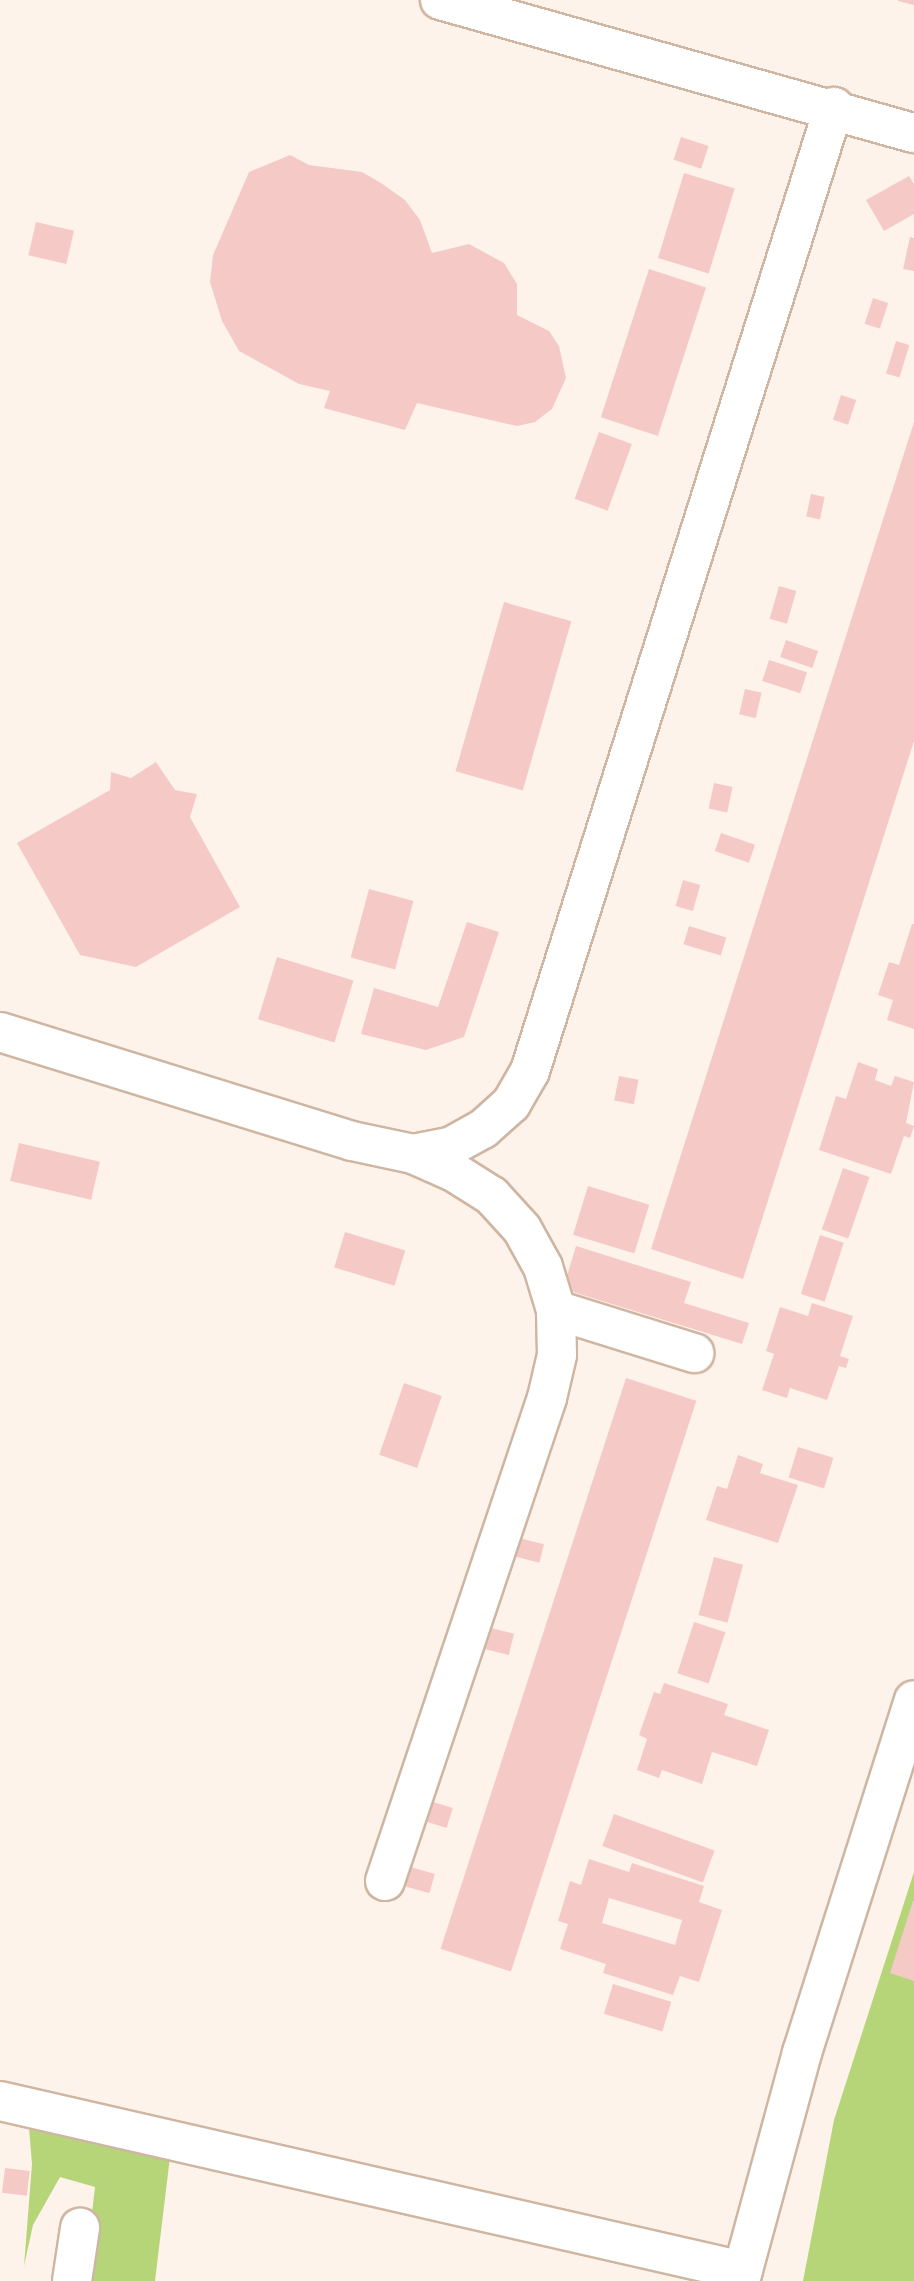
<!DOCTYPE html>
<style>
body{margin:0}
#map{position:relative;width:914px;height:2281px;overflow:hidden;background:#fdf3eb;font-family:"Archivo Narrow",sans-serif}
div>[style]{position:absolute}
.green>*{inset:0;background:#b6d578}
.building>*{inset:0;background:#f5cac6;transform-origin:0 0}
.roads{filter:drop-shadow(2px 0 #ceb6a2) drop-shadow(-2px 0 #ceb6a2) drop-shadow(0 2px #ceb6a2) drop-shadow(0 -2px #ceb6a2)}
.minor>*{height:38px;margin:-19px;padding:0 19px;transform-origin:19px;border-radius:19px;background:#fff}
span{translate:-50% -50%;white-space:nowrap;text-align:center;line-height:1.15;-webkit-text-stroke:7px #fff;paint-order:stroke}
</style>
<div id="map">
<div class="green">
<i style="clip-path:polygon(914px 1872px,914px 2281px,803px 2281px,834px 2120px)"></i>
<i style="clip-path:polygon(29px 2128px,170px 2157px,155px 2281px,84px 2281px,95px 2187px,60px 2177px,33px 2225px,24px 2266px,32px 2164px)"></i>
</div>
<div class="building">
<i style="clip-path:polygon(898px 0,914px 0,914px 5px,898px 1px)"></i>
<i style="left:681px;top:137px;width:29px;height:24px;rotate:18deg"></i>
<i style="clip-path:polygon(290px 155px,309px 165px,362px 172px,381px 183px,405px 200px,420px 220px,432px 253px,469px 244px,504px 263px,517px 284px,517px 315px,549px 331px,559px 346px,566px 378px,552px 409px,535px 422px,517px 426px,417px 403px,405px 430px,324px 408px,330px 391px,299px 384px,239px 351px,222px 321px,210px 282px,213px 255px,249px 172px)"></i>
<i style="left:684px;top:173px;width:53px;height:89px;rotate:17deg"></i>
<i style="clip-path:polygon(909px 176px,914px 184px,914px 214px,884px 231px,866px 200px)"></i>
<i style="left:36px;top:222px;width:39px;height:34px;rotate:13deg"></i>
<i style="clip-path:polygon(910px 237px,914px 238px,914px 271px,903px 269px)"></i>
<i style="left:649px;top:269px;width:60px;height:156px;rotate:18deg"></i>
<i style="left:873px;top:298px;width:16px;height:27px;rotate:18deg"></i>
<i style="left:896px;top:341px;width:14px;height:34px;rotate:17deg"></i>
<i style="left:841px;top:395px;width:16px;height:26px;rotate:18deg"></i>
<i style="clip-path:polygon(914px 422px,914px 741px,743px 1279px,651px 1249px)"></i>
<i style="left:599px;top:432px;width:35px;height:71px;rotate:20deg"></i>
<i style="left:811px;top:494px;width:14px;height:23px;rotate:12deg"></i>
<i style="left:779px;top:586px;width:18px;height:34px;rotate:16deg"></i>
<i style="left:504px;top:602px;width:70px;height:176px;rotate:16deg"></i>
<i style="left:786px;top:640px;width:34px;height:18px;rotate:19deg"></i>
<i style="left:769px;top:660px;width:40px;height:22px;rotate:18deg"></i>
<i style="left:745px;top:689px;width:17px;height:26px;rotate:13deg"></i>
<i style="clip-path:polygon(156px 762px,175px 790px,197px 794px,190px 817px,240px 907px,136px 967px,80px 955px,17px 843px,110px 790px,111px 772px,131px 778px)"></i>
<i style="left:714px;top:783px;width:19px;height:26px;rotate:12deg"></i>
<i style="left:721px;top:833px;width:36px;height:19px;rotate:19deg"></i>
<i style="left:683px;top:880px;width:18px;height:27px;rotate:16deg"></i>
<i style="left:369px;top:889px;width:46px;height:71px;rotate:15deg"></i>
<i style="clip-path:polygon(467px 922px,499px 932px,464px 1037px,426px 1050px,361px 1034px,374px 988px,438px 1007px)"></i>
<i style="clip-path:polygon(912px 924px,914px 924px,914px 1029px,887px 1020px,893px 1000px,878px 995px,889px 962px,899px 965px)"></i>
<i style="left:689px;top:926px;width:39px;height:19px;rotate:17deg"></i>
<i style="left:277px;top:957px;width:80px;height:65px;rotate:17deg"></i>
<i style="clip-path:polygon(858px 1062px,878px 1069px,875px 1080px,891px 1086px,895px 1076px,914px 1082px,906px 1123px,914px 1126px,910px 1138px,904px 1136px,891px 1174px,819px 1150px,836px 1096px,846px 1099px)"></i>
<i style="left:619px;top:1076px;width:20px;height:25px;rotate:11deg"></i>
<i style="left:19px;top:1143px;width:83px;height:39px;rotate:13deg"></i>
<i style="left:843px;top:1168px;width:28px;height:65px;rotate:19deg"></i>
<i style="left:588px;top:1186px;width:64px;height:51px;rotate:17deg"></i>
<i style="left:345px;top:1232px;width:63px;height:37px;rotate:17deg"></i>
<i style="left:820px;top:1235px;width:25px;height:62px;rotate:18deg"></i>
<i style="clip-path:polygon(576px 1246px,691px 1282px,684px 1303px,749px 1323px,742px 1344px,563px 1289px)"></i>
<i style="clip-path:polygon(812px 1303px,853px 1316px,840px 1356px,849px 1359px,846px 1368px,839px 1366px,827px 1400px,790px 1388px,787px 1398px,762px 1390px,774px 1354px,766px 1351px,780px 1307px,808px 1316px)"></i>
<i style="left:626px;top:1378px;width:74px;height:600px;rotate:18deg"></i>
<i style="left:404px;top:1383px;width:40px;height:76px;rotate:19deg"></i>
<i style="left:798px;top:1447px;width:37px;height:32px;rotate:17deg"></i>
<i style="clip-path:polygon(738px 1455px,763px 1464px,760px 1473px,798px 1485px,778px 1543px,706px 1520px,717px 1486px,727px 1489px)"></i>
<i style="left:511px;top:1536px;width:34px;height:19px;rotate:14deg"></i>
<i style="left:714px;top:1557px;width:30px;height:60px;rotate:15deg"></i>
<i style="left:694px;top:1622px;width:33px;height:54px;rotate:18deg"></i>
<i style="left:483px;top:1626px;width:32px;height:22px;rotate:14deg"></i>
<i style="clip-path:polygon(664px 1683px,728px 1704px,724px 1715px,769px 1730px,757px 1766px,712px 1752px,702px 1784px,662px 1770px,659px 1778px,637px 1770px,647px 1739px,639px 1735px,654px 1692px,660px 1694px)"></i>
<i style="left:427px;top:1800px;width:27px;height:21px;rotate:17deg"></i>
<i style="left:614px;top:1814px;width:107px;height:34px;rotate:20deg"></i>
<i style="clip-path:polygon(evenodd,589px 1859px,629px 1872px,632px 1863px,704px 1886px,699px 1902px,722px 1910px,699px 1982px,680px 1976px,673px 1995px,603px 1973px,606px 1964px,560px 1949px,568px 1924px,558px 1921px,570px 1881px,581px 1885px,589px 1859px,609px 1898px,682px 1920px,675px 1945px,602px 1923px,609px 1898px)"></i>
<i style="left:407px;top:1866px;width:29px;height:20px;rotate:16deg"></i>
<i style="clip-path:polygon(913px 1901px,914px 1901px,914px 1981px,890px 1973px)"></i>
<i style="left:613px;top:1984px;width:61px;height:31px;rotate:17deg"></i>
<i style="left:5px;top:2168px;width:25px;height:25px;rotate:7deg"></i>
</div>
<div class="roads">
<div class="minor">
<i style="left:440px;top:0;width:492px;rotate:15.7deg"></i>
<i style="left:0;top:1032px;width:368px;rotate:17.2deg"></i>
<i style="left:352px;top:1141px;width:62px;rotate:12deg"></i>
<i style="left:413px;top:1154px;width:38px;rotate:-11deg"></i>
<i style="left:450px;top:1147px;width:38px;rotate:-29deg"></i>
<i style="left:483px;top:1129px;width:38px;rotate:-42deg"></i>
<i style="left:511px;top:1104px;width:38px;rotate:-60deg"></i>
<i style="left:530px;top:1071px;width:1011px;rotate:-72.5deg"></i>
<i style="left:556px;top:1310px;width:145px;rotate:17.3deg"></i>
<i style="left:385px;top:1881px;width:509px;rotate:-71.46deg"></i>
<i style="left:547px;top:1398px;width:44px;rotate:-76.9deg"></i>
<i style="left:557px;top:1355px;width:45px;rotate:-91.3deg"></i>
<i style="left:556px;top:1310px;width:45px;rotate:-106.8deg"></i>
<i style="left:543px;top:1267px;width:43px;rotate:-118.9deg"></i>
<i style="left:522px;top:1229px;width:45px;rotate:-132.3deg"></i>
<i style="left:492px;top:1196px;width:45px;rotate:-147.7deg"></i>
<i style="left:454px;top:1172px;width:45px;rotate:-156.3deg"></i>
<i style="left:0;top:2101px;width:762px;rotate:12.89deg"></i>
<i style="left:72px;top:2281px;width:54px;rotate:-81.4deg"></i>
<i style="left:740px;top:2281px;width:236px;rotate:-74.8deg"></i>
<i style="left:802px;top:2053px;width:370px;rotate:-72.4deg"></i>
</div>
</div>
</div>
